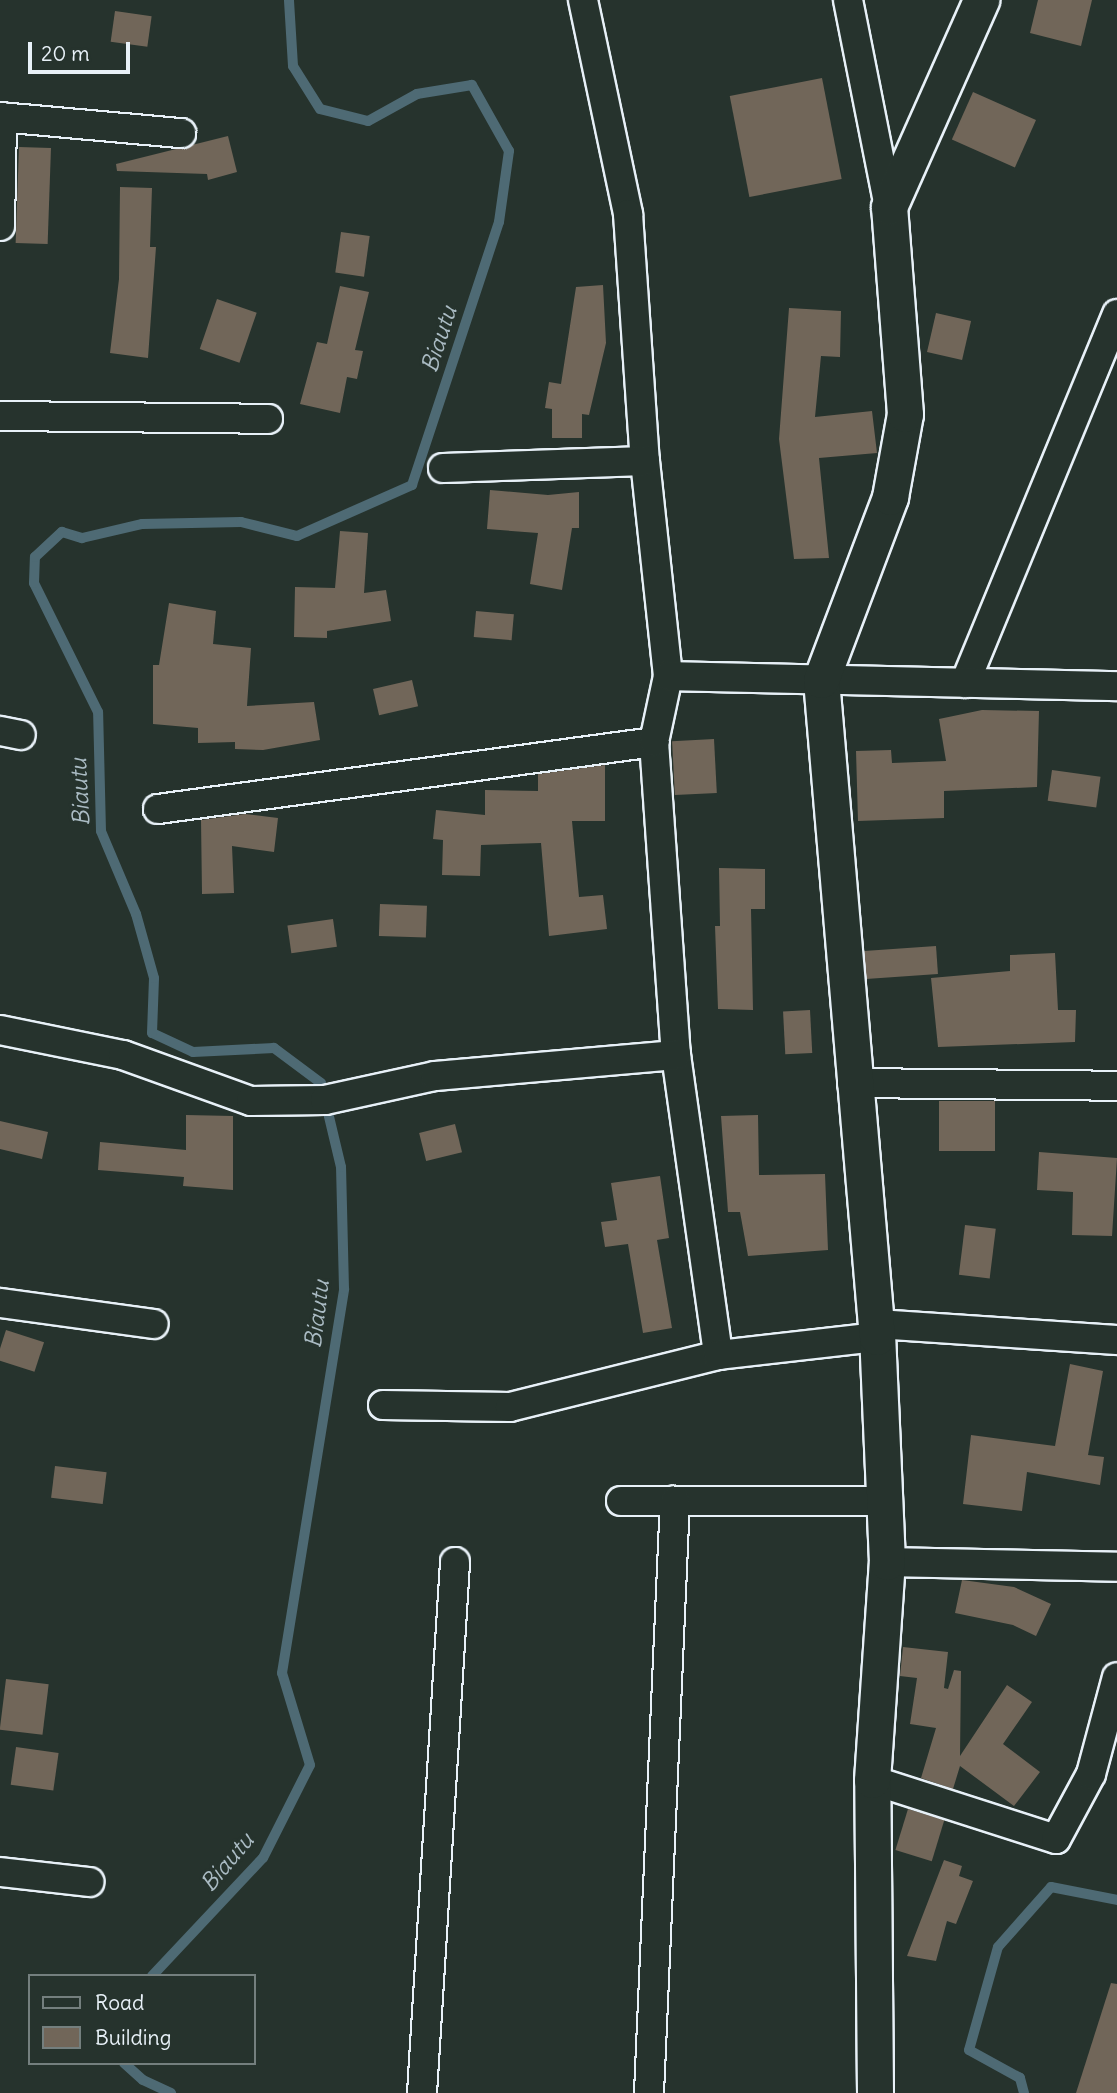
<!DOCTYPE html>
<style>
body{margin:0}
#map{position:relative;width:1117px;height:2093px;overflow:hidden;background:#26332d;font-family:Delius,sans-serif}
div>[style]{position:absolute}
.stream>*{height:10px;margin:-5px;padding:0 5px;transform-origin:5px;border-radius:5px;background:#4e6a74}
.building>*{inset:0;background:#716659;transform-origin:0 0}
.roads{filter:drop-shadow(2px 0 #e8f1f8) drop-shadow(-2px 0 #e8f1f8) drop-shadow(0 2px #e8f1f8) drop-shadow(0 -2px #e8f1f8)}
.minor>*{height:28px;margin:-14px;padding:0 14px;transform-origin:14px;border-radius:14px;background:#26332d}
.tertiary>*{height:35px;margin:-17.5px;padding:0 17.5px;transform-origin:17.5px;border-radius:17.5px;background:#26332d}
span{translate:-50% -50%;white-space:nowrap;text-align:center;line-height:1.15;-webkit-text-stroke:6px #26332d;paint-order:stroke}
.water-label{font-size:23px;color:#aabbc3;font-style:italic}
.legend{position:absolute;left:28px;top:1974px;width:228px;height:91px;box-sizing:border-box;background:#26332d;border:2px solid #747f7e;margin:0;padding:9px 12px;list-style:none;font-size:21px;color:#e8f1f8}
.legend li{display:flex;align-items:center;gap:14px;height:35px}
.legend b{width:35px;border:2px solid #747f7e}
.scale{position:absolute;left:28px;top:42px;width:102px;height:32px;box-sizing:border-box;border:4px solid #e8f1f8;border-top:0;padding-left:9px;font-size:21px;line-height:24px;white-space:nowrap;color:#e8f1f8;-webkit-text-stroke:5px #26332d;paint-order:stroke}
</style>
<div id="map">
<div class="stream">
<i style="left:152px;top:1976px;width:162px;rotate:-46.8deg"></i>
<i style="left:263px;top:1858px;width:104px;rotate:-63.2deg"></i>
<i style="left:310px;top:1765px;width:96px;rotate:-106.9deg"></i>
<i style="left:282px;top:1673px;width:389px;rotate:-80.8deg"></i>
<i style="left:344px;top:1289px;width:122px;rotate:-91.4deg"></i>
<i style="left:341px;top:1167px;width:86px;rotate:-103.4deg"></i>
<i style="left:321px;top:1083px;width:59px;rotate:-143.3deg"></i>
<i style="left:274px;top:1048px;width:81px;rotate:177.2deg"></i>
<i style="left:193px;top:1052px;width:45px;rotate:-155.1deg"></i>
<i style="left:152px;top:1033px;width:55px;rotate:-87.9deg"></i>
<i style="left:154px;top:978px;width:66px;rotate:-105.7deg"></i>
<i style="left:136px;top:914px;width:90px;rotate:-112.9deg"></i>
<i style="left:101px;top:831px;width:119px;rotate:-91.4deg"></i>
<i style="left:98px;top:712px;width:144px;rotate:-116.4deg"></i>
<i style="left:34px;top:583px;width:26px;rotate:-88deg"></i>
<i style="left:35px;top:557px;width:37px;rotate:-43deg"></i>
<i style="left:62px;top:532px;width:21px;rotate:17deg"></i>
<i style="left:82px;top:538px;width:62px;rotate:-13.1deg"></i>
<i style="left:142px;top:524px;width:99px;rotate:-1.2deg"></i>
<i style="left:241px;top:522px;width:58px;rotate:14deg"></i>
<i style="left:297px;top:536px;width:126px;rotate:-23.9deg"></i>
<i style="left:412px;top:485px;width:277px;rotate:-71.7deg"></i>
<i style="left:499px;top:222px;width:72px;rotate:-82deg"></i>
<i style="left:509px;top:151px;width:76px;rotate:-119.3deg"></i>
<i style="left:472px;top:85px;width:56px;rotate:170.7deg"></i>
<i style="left:417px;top:94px;width:56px;rotate:151.1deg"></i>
<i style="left:368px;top:121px;width:49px;rotate:-166deg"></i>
<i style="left:320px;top:109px;width:51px;rotate:-122.1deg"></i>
<i style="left:293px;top:66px;width:66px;rotate:-93.5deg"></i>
<i style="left:124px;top:2063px;width:25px;rotate:42deg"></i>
<i style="left:143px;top:2080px;width:31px;rotate:25deg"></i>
<i style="left:1024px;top:2093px;width:16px;rotate:-105deg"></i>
<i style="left:1020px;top:2078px;width:58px;rotate:-151.2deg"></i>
<i style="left:969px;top:2050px;width:107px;rotate:-74.3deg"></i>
<i style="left:998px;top:1947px;width:80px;rotate:-48.5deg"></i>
<i style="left:1051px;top:1887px;width:67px;rotate:11.1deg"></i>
</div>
<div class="building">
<i style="clip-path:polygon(1038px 0,1092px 0,1081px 46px,1030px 33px)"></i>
<i style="left:115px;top:11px;width:37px;height:31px;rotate:8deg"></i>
<i style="left:822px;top:78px;width:103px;height:94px;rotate:79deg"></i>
<i style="left:973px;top:92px;width:69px;height:52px;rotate:24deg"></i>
<i style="clip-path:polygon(228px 136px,237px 172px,208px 180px,207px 174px,117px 171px,116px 164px)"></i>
<i style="left:19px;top:147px;width:32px;height:96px;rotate:2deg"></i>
<i style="clip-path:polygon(120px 187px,152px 188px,150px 247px,156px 247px,148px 358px,110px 353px,119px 279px)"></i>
<i style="left:341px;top:232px;width:29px;height:41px;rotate:8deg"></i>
<i style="clip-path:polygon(603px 285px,606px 343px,589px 415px,582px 414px,582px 438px,552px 438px,552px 409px,545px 408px,549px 382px,561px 384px,576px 287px)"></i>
<i style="clip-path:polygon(340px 286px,369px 292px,355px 350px,363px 351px,357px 379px,347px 377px,340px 413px,300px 404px,317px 342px,327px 344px)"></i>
<i style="left:217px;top:299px;width:42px;height:53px;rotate:19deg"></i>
<i style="clip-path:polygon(789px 308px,841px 311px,840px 357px,821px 356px,815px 417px,872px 411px,877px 453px,819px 458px,829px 558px,794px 559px,779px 439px)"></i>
<i style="left:936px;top:313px;width:36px;height:40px;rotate:13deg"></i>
<i style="clip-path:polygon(490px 490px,548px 495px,579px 492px,579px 528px,572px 528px,562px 590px,530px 584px,538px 533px,487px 529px)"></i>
<i style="clip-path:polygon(340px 531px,368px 533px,364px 593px,386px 590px,391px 621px,327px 631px,327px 638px,294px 637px,295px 587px,335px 588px)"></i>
<i style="clip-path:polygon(169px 603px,216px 611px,213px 644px,251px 648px,247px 706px,314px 702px,320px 740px,263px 750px,235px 749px,235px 742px,198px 743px,198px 728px,153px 724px,153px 665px,159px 665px)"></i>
<i style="left:476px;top:611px;width:38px;height:26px;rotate:5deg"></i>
<i style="left:412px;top:680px;width:27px;height:40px;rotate:77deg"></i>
<i style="clip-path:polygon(982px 710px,1039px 711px,1037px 787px,944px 791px,944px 818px,858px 821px,856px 751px,891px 750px,892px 763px,946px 761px,939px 719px)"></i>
<i style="left:714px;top:739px;width:54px;height:42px;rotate:87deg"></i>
<i style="clip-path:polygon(605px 765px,605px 821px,572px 821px,579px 897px,603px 895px,607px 929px,549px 936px,541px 843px,481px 845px,480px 876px,442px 875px,443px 840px,433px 839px,436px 810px,485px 815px,485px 790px,538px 791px,538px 774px)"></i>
<i style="left:1052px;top:770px;width:49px;height:31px;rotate:8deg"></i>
<i style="clip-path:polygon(245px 814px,278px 818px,274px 852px,232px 846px,234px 893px,202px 894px,201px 820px)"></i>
<i style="clip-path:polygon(719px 868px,765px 869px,765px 909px,751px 909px,753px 1010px,718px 1009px,715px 926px,720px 926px)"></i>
<i style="left:380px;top:904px;width:47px;height:32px;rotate:2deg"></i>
<i style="left:333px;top:919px;width:28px;height:46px;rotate:82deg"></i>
<i style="left:936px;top:946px;width:28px;height:72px;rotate:86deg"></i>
<i style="clip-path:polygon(1055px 953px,1058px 1010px,1076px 1010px,1075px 1042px,938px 1047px,931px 978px,1010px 971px,1010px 955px)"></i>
<i style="left:810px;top:1010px;width:43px;height:27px;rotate:87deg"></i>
<i style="left:939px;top:1101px;width:56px;height:50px"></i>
<i style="clip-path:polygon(186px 1115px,233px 1116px,233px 1190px,183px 1186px,184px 1177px,98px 1170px,100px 1142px,186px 1150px)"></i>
<i style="clip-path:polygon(758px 1115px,759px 1175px,825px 1174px,828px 1250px,748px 1256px,740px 1212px,728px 1212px,721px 1116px)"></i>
<i style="clip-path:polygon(0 1121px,48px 1132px,42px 1159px,0 1149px)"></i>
<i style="left:455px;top:1124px;width:29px;height:37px;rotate:76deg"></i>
<i style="clip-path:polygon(1039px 1152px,1117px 1158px,1112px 1236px,1072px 1235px,1073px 1192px,1037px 1190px)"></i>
<i style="clip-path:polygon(660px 1176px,669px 1238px,657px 1240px,672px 1328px,643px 1333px,628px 1244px,605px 1247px,601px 1222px,617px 1220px,611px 1183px)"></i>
<i style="left:965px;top:1225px;width:31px;height:50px;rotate:7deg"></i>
<i style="left:6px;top:1330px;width:40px;height:31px;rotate:18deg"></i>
<i style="clip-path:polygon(1070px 1364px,1103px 1371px,1088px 1455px,1104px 1457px,1100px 1485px,1027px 1472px,1022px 1511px,963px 1504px,971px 1435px,1055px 1446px)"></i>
<i style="left:55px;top:1466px;width:52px;height:32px;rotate:7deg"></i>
<i style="clip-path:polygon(962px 1580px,1014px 1587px,1051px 1604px,1036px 1636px,1013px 1625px,955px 1613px)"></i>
<i style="clip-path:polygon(903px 1647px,948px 1652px,944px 1688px,948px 1689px,954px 1670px,961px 1671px,960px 1756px,1007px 1685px,1032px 1702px,1003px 1744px,1040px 1772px,1014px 1806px,960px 1766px,953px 1789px,921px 1778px,936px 1728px,910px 1724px,917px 1678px,900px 1676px)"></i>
<i style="left:6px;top:1679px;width:43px;height:51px;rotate:7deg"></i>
<i style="left:16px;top:1747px;width:43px;height:38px;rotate:8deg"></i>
<i style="left:908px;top:1809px;width:38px;height:43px;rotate:17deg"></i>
<i style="clip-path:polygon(944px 1860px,962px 1866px,959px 1876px,973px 1881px,956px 1924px,947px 1921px,936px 1961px,907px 1956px)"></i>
<i style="clip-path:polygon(1111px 1983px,1117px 1984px,1117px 2093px,1076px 2093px)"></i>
</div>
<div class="roads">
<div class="minor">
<i style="left:583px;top:0;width:219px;rotate:78.1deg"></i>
<i style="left:628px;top:214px;width:248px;rotate:86.1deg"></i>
<i style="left:645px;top:461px;width:216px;rotate:83.9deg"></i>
<i style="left:848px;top:0;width:211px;rotate:78.8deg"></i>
<i style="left:0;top:117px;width:182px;rotate:5.1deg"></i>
<i style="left:0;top:226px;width:109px;rotate:-88.9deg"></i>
<i style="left:0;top:416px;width:268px;rotate:0.6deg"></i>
<i style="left:443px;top:468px;width:202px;rotate:-2deg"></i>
<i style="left:965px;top:683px;width:399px;rotate:-67.6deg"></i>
<i style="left:0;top:731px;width:21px;rotate:11deg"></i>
<i style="left:654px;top:742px;width:314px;rotate:86deg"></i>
<i style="left:676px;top:1055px;width:303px;rotate:82deg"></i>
<i style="left:158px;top:809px;width:501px;rotate:-7.69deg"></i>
<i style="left:654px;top:742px;width:67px;rotate:-78deg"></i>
<i style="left:668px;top:676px;width:449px;rotate:1.3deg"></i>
<i style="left:0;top:1030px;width:126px;rotate:11.5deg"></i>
<i style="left:123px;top:1055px;width:136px;rotate:19.8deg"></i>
<i style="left:251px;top:1101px;width:74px;rotate:-0.8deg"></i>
<i style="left:325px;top:1100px;width:113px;rotate:-12.3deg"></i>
<i style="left:435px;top:1076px;width:242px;rotate:-5deg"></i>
<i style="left:852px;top:1083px;width:265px;rotate:0.6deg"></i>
<i style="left:0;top:1303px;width:155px;rotate:7.8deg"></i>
<i style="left:876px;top:1324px;width:242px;rotate:3.8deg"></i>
<i style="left:383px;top:1405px;width:127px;rotate:0.9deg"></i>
<i style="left:510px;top:1407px;width:214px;rotate:-14deg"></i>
<i style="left:718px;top:1355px;width:160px;rotate:-6.5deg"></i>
<i style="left:621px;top:1501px;width:263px"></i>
<i style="left:887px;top:1562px;width:230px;rotate:1.2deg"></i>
<i style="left:872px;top:1780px;width:193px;rotate:17.8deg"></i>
<i style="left:1056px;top:1839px;width:74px;rotate:-61.7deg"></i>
<i style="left:1091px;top:1774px;width:100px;rotate:-75deg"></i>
<i style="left:0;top:1872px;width:90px;rotate:6.4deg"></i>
<i style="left:422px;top:2093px;width:532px;rotate:-86.44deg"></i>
<i style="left:649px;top:2093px;width:593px;rotate:-87.49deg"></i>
</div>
<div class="tertiary">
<i style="left:875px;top:2093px;width:313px;rotate:-90.5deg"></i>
<i style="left:872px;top:1780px;width:219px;rotate:-86.1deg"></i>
<i style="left:887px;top:1562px;width:225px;rotate:-92.5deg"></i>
<i style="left:877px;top:1337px;width:659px;rotate:-94.87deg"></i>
<i style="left:821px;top:680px;width:196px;rotate:-69.3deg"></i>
<i style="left:890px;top:497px;width:84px;rotate:-79.8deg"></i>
<i style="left:905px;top:414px;width:208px;rotate:-94.4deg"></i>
<i style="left:889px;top:207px;width:227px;rotate:-66deg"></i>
</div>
</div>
<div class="water-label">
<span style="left:439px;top:339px;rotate:-72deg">Biautu</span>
<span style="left:80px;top:792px;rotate:-93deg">Biautu</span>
<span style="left:317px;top:1314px;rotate:-83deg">Biautu</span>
<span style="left:227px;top:1862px;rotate:-50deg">Biautu</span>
</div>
<ul class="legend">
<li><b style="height:9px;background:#26332d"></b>Road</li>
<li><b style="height:19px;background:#716659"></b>Building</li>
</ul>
<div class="scale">20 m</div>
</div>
